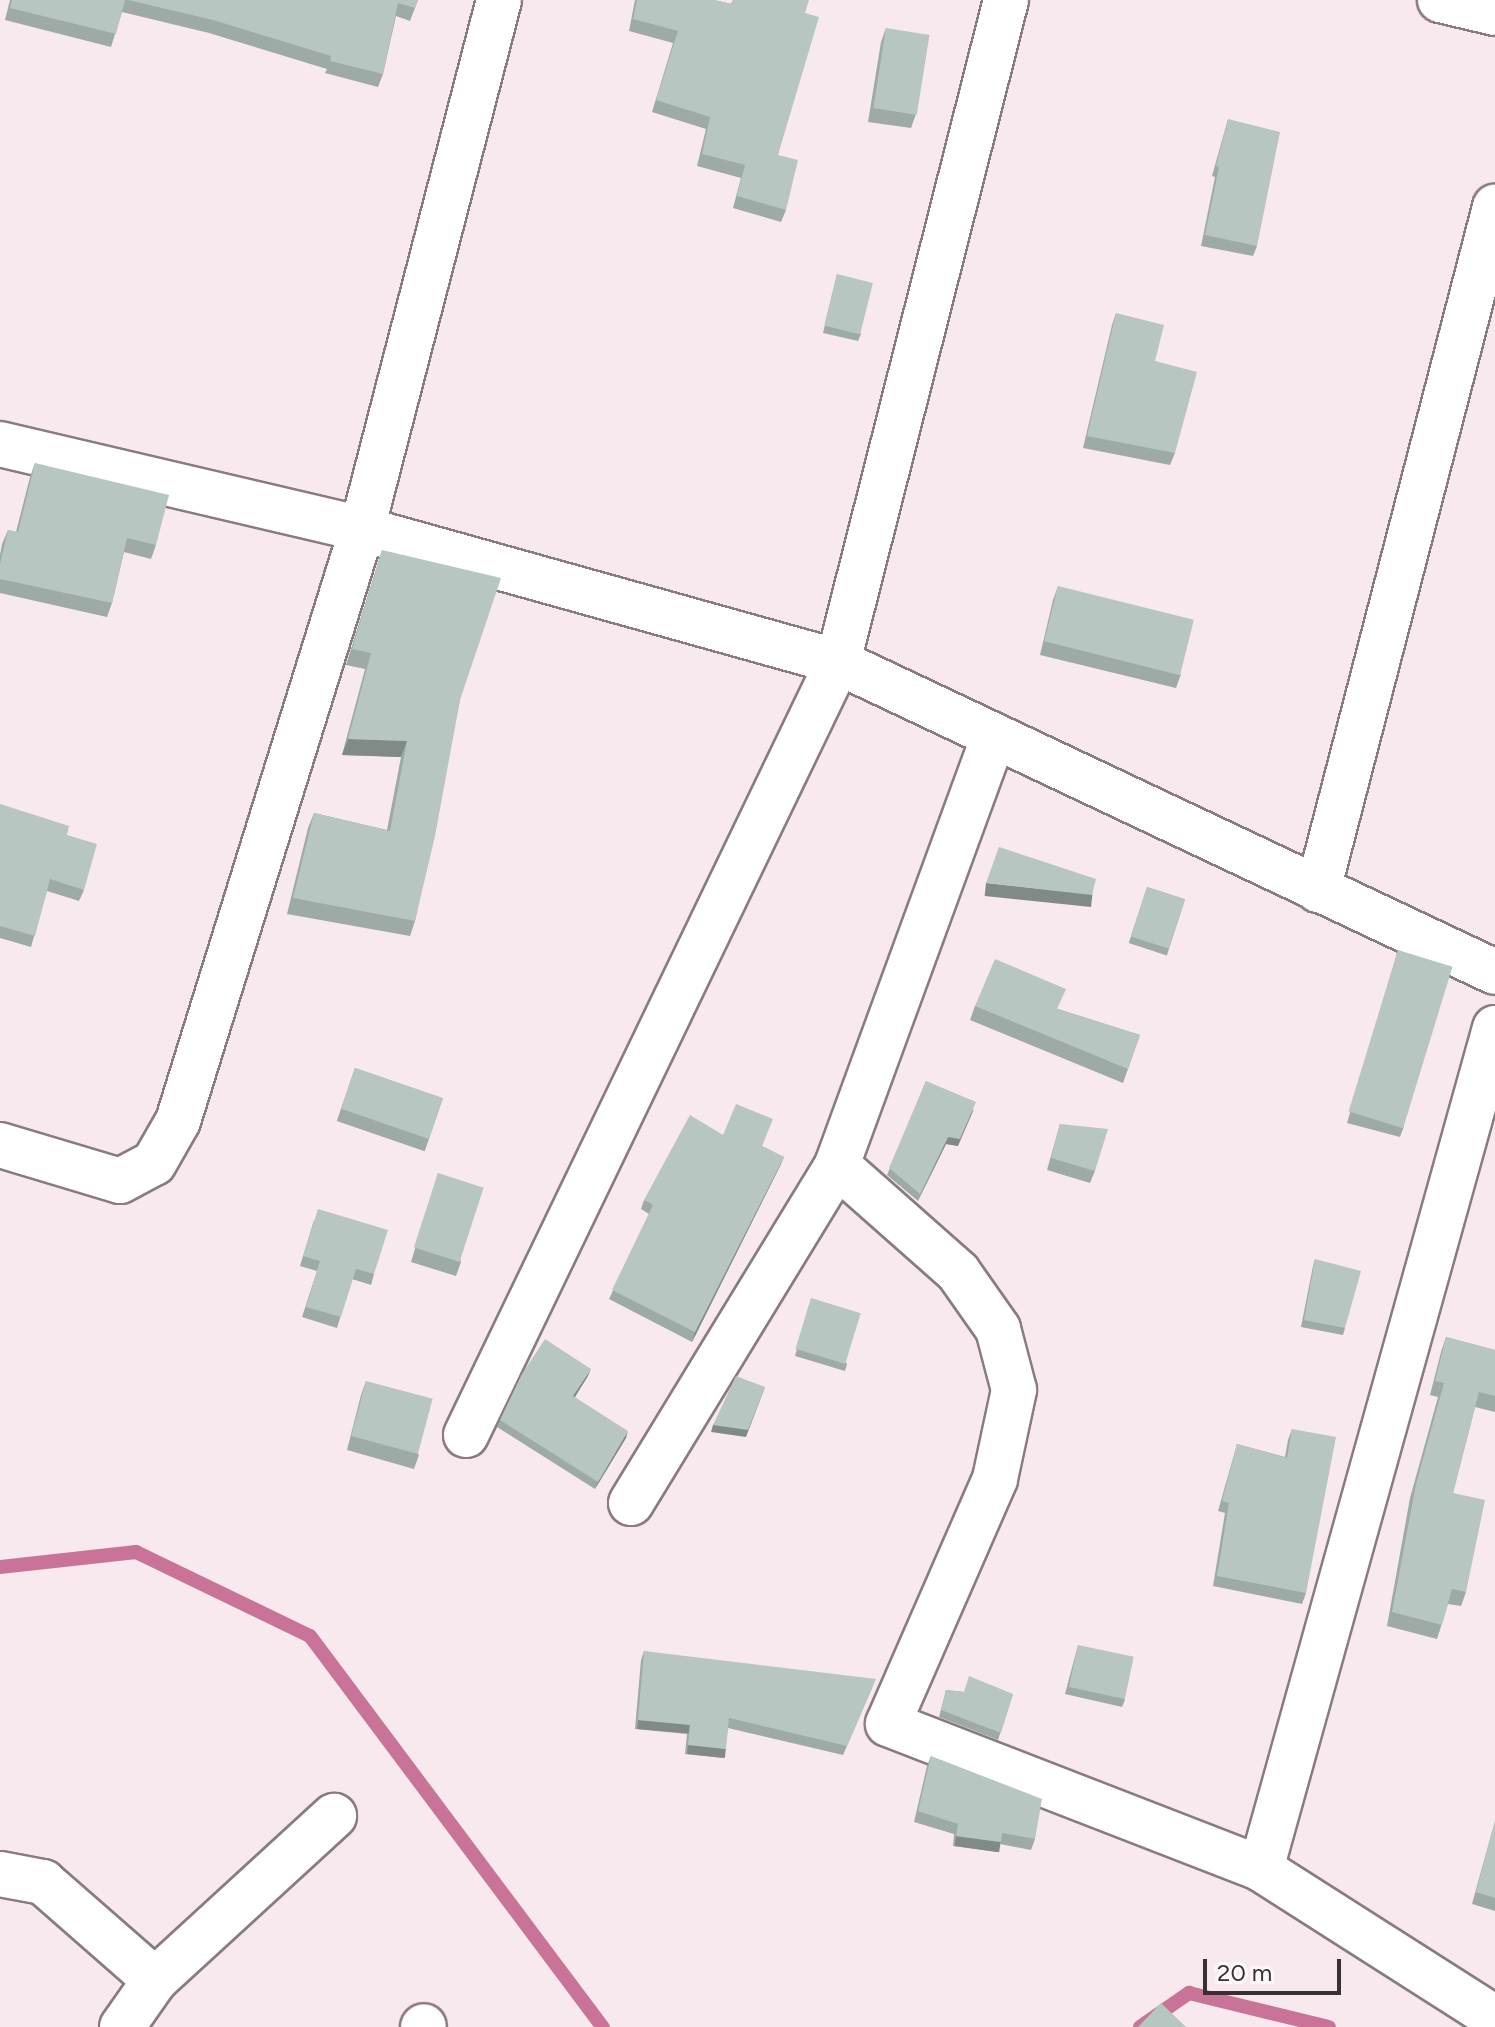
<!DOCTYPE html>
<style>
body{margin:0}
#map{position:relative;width:1495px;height:2027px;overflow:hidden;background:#f8e9ee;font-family:Figtree,sans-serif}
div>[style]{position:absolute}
.stream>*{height:14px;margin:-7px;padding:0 7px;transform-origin:7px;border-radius:7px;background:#c87397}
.roads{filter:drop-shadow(2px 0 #897c80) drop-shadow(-2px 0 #897c80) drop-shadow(0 2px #897c80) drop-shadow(0 -2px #897c80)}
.street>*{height:44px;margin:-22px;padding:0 22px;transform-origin:22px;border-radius:22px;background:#fff}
.wall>*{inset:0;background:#9daaa6;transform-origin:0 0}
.shaded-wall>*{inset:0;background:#808b87;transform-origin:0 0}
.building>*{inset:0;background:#b7c6c1;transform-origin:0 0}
span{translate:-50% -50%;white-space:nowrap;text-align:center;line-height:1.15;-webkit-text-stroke:7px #fff9fb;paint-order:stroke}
.scale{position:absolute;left:1203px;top:1959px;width:138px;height:36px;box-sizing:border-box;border:4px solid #373133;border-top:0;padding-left:10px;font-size:24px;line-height:28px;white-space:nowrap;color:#373133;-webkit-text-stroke:6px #fff9fb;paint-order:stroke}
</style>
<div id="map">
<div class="stream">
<i style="left:0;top:1567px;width:137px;rotate:-6.3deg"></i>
<i style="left:136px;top:1552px;width:193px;rotate:25.8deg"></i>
<i style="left:310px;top:1636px;width:489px;rotate:53.2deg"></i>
<i style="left:1140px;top:2027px;width:60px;rotate:-34.8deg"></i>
<i style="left:1189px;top:1993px;width:144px;rotate:13.7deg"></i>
</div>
<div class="roads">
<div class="street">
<i style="left:1440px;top:0;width:57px;rotate:13.3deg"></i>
<i style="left:0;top:444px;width:372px;rotate:13.2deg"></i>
<i style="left:362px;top:529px;width:494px;rotate:15.6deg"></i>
<i style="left:838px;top:662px;width:726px;rotate:25.26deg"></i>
<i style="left:1318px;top:890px;width:706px;rotate:-75.47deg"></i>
<i style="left:0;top:1145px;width:125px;rotate:16.7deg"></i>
<i style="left:120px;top:1181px;width:38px;rotate:-28deg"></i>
<i style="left:154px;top:1163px;width:48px;rotate:-60.3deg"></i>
<i style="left:178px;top:1121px;width:620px;rotate:-72.73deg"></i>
<i style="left:362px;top:529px;width:546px;rotate:-75.48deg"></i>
<i style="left:837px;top:1165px;width:162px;rotate:41.5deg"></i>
<i style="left:958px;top:1272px;width:70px;rotate:54.9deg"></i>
<i style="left:998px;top:1329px;width:63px;rotate:75.3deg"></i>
<i style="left:1014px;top:1390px;width:91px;rotate:102.1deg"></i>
<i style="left:995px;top:1479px;width:267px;rotate:113.6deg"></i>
<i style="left:888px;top:1724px;width:400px;rotate:21.2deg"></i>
<i style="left:1261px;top:1869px;width:277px;rotate:32.5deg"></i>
<i style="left:466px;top:1435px;width:858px;rotate:-64.3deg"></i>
<i style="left:838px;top:662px;width:683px;rotate:-75.76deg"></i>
<i style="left:631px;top:1503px;width:396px;rotate:-58.6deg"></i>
<i style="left:837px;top:1165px;width:457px;rotate:-69.9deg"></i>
<i style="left:1261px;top:1869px;width:873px;rotate:-74.45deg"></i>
<i style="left:0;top:1874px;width:44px;rotate:10.5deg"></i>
<i style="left:43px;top:1882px;width:149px;rotate:41.2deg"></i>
<i style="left:122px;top:2027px;width:57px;rotate:-54.9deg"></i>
<i style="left:155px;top:1980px;width:243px;rotate:-42.5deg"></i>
<i style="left:423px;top:2027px;width:1px;rotate:-45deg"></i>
</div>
</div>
<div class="wall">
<i style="clip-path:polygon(10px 0,418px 0,410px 21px,396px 16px,383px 74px,378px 87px,325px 73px,327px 69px,209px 33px,122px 12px,111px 47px,5px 20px)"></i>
<i style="clip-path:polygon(635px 0,714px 0,731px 4px,733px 0,805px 13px,778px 155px,786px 210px,781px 222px,733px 208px,741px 178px,697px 166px,706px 129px,652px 112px,673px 43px,629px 31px)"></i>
<i style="clip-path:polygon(886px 28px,916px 114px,911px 128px,868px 122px,881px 42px)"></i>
<i style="clip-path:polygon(1228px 119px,1257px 246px,1253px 256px,1201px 246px,1215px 177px,1212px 176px)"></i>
<i style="clip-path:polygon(837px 274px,861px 334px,858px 341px,823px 333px)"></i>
<i style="clip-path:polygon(1116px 313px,1155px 361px,1175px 453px,1170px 465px,1083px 448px,1112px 325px)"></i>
<i style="clip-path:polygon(35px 463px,156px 545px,151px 559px,124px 552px,112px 603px,107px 617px,0 593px,0 555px,2px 544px,8px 530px,16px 532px,30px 477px)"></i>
<i style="clip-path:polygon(382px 550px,460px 700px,415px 921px,410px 936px,287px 914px,308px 828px,314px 813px,387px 830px,401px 757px,342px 755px,365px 669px,346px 665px)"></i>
<i style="clip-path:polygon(1058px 586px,1181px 674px,1176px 688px,1040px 655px,1053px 600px)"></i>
<i style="clip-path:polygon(0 804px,67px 835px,84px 890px,79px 901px,47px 891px,31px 947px,0 938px)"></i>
<i style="left:1147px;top:887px;width:40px;height:59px;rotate:18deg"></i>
<i style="clip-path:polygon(1398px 950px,1404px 1126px,1400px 1137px,1347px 1123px)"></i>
<i style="clip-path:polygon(975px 1006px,1058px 1009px,1140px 1035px,1123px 1083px,970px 1020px)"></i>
<i style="left:355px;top:1068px;width:93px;height:56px;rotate:19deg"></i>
<i style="clip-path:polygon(926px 1081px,958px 1146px,946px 1144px,918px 1201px,887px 1175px)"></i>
<i style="clip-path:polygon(1060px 1124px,1095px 1171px,1090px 1183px,1047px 1170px)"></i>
<i style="clip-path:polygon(723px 1135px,762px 1146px,784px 1157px,780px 1166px,692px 1342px,609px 1299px,649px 1214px,641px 1209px,644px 1200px)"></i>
<i style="clip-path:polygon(438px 1173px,461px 1262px,456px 1276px,411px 1262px)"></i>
<i style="clip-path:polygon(314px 1220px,374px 1274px,371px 1285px,352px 1279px,337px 1328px,302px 1317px,317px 1271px,300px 1266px)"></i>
<i style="clip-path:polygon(1315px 1259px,1345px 1328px,1343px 1335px,1301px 1327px,1313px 1266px)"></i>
<i style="clip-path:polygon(809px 1305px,847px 1364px,845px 1371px,795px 1356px)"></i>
<i style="clip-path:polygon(1446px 1337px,1495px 1350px,1495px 1412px,1475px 1407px,1453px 1493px,1466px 1592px,1461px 1606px,1448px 1604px,1437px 1639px,1387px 1626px,1410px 1498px,1438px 1397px,1430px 1395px,1441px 1352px)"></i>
<i style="clip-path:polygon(588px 1376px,575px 1397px,626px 1438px,595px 1489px,497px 1427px,500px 1420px)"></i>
<i style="clip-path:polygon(366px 1381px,419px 1455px,414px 1469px,347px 1450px,361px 1395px)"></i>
<i style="clip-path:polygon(1292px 1429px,1306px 1593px,1302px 1604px,1213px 1586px,1225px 1513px,1218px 1511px,1237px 1444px,1285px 1457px,1288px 1440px)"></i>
<i style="clip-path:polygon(1078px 1645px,1125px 1700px,1122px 1707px,1065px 1694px)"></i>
<i style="clip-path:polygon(644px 1651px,872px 1688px,843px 1755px,728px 1728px,723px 1758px,685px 1754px,687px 1734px,635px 1729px,641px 1660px)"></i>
<i style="clip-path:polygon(946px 1690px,964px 1692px,1013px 1694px,998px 1740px,939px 1717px)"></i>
<i style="clip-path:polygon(931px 1756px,1035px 1839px,1031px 1850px,1000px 1844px,997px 1852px,953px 1846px,954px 1834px,914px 1822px,927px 1766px)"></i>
<i style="clip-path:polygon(1495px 1821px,1495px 1911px,1472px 1904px)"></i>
</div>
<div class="shaded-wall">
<i style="clip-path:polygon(348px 739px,407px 741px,401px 757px,342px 755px)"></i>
<i style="left:986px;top:883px;width:107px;height:13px;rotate:6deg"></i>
<i style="clip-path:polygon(974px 1109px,958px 1146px,946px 1144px,918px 1201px,948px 1137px)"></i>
<i style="clip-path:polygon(784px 1157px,780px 1166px,692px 1342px,695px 1332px)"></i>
<i style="clip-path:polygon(591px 1369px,588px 1376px,571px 1403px,573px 1396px)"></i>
<i style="clip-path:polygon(765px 1387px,746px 1437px,711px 1432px,713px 1425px)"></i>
<i style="clip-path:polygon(628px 1431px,626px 1438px,595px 1489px,598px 1482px)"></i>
<i style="left:638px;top:1720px;width:52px;height:9px;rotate:5deg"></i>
<i style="left:688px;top:1745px;width:38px;height:9px;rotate:6deg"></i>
<i style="left:956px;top:1836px;width:45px;height:10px;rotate:8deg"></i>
</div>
<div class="building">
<i style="clip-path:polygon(12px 0,125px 0,116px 34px,10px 8px)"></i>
<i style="clip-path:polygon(128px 0,418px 0,415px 8px,398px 3px,383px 74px,330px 61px,331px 56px,213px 20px)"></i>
<i style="clip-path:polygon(637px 0,714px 0,732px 4px,733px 0,809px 0,805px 13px,819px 17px,778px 155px,798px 160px,786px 210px,737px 196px,745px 165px,702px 154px,710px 117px,656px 100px,678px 31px,633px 19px)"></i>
<i style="left:886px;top:28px;width:44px;height:81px;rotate:9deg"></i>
<i style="clip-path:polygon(1228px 119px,1280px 132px,1257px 246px,1205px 235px,1219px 167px,1216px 166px)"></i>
<i style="left:837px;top:274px;width:37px;height:53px;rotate:14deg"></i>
<i style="clip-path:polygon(1116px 313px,1164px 325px,1155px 361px,1197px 372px,1175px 453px,1087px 436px)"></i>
<i style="clip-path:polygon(35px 463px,169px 495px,156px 545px,127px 538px,112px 603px,0 579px,0 564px,8px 530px,18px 532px)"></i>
<i style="clip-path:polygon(382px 550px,501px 578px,460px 700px,435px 836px,415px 921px,293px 898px,314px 813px,390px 831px,407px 741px,348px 739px,371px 653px,352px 649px)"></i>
<i style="left:1058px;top:586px;width:140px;height:57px;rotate:14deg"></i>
<i style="clip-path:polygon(0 804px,69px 826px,67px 835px,97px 844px,84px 890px,50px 879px,35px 936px,0 926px)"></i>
<i style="clip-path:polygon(999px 847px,1096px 879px,1092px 895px,986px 883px)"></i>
<i style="left:1147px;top:887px;width:40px;height:52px;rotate:18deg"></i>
<i style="left:1398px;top:950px;width:57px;height:169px;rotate:17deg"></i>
<i style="clip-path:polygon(995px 959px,1066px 989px,1057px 1009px,1140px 1035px,1128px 1069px,975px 1006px)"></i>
<i style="left:355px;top:1068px;width:93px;height:43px;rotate:19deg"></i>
<i style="clip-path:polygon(926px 1081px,976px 1102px,960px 1139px,948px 1137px,920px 1194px,889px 1168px)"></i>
<i style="clip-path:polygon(736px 1104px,773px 1119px,762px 1146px,784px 1157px,695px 1332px,612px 1290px,653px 1205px,644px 1200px,690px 1115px,723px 1135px)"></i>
<i style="clip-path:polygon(1060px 1124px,1108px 1129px,1095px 1171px,1051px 1158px)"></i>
<i style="left:438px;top:1173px;width:48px;height:78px;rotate:18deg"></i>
<i style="clip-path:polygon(318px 1209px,388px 1230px,374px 1274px,356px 1269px,341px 1317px,306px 1307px,320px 1261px,303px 1256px)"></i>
<i style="clip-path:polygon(1315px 1259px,1361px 1271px,1345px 1328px,1304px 1320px)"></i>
<i style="left:811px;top:1298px;width:52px;height:53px;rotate:17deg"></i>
<i style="clip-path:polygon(1446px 1337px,1495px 1350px,1495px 1396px,1479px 1392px,1453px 1493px,1485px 1500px,1466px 1592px,1452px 1589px,1442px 1625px,1392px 1612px,1416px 1484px,1444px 1383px,1435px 1381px)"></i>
<i style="clip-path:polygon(545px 1339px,591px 1369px,573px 1396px,628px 1431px,598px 1482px,500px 1420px,522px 1374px)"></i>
<i style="clip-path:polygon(736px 1376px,765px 1387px,748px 1430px,713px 1425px)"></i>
<i style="left:366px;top:1381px;width:69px;height:57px;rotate:15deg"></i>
<i style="clip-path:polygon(1292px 1429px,1336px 1437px,1306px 1593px,1217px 1576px,1229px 1503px,1222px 1501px,1237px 1444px,1287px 1458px)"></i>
<i style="left:1078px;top:1645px;width:57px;height:43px;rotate:12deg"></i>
<i style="clip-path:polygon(644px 1651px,876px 1679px,847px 1746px,729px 1718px,726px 1749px,688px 1745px,690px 1725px,638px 1720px)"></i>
<i style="clip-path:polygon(969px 1676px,1013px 1694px,1001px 1733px,941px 1710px,946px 1690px,964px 1692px)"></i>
<i style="clip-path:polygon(931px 1756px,1042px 1799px,1035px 1839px,1002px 1833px,1001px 1842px,956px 1836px,958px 1824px,918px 1811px)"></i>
<i style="clip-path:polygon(1495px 1821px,1495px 1898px,1476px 1892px)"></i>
<i style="clip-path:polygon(1161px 2003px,1186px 2027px,1138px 2027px)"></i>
</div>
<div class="scale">20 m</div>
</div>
